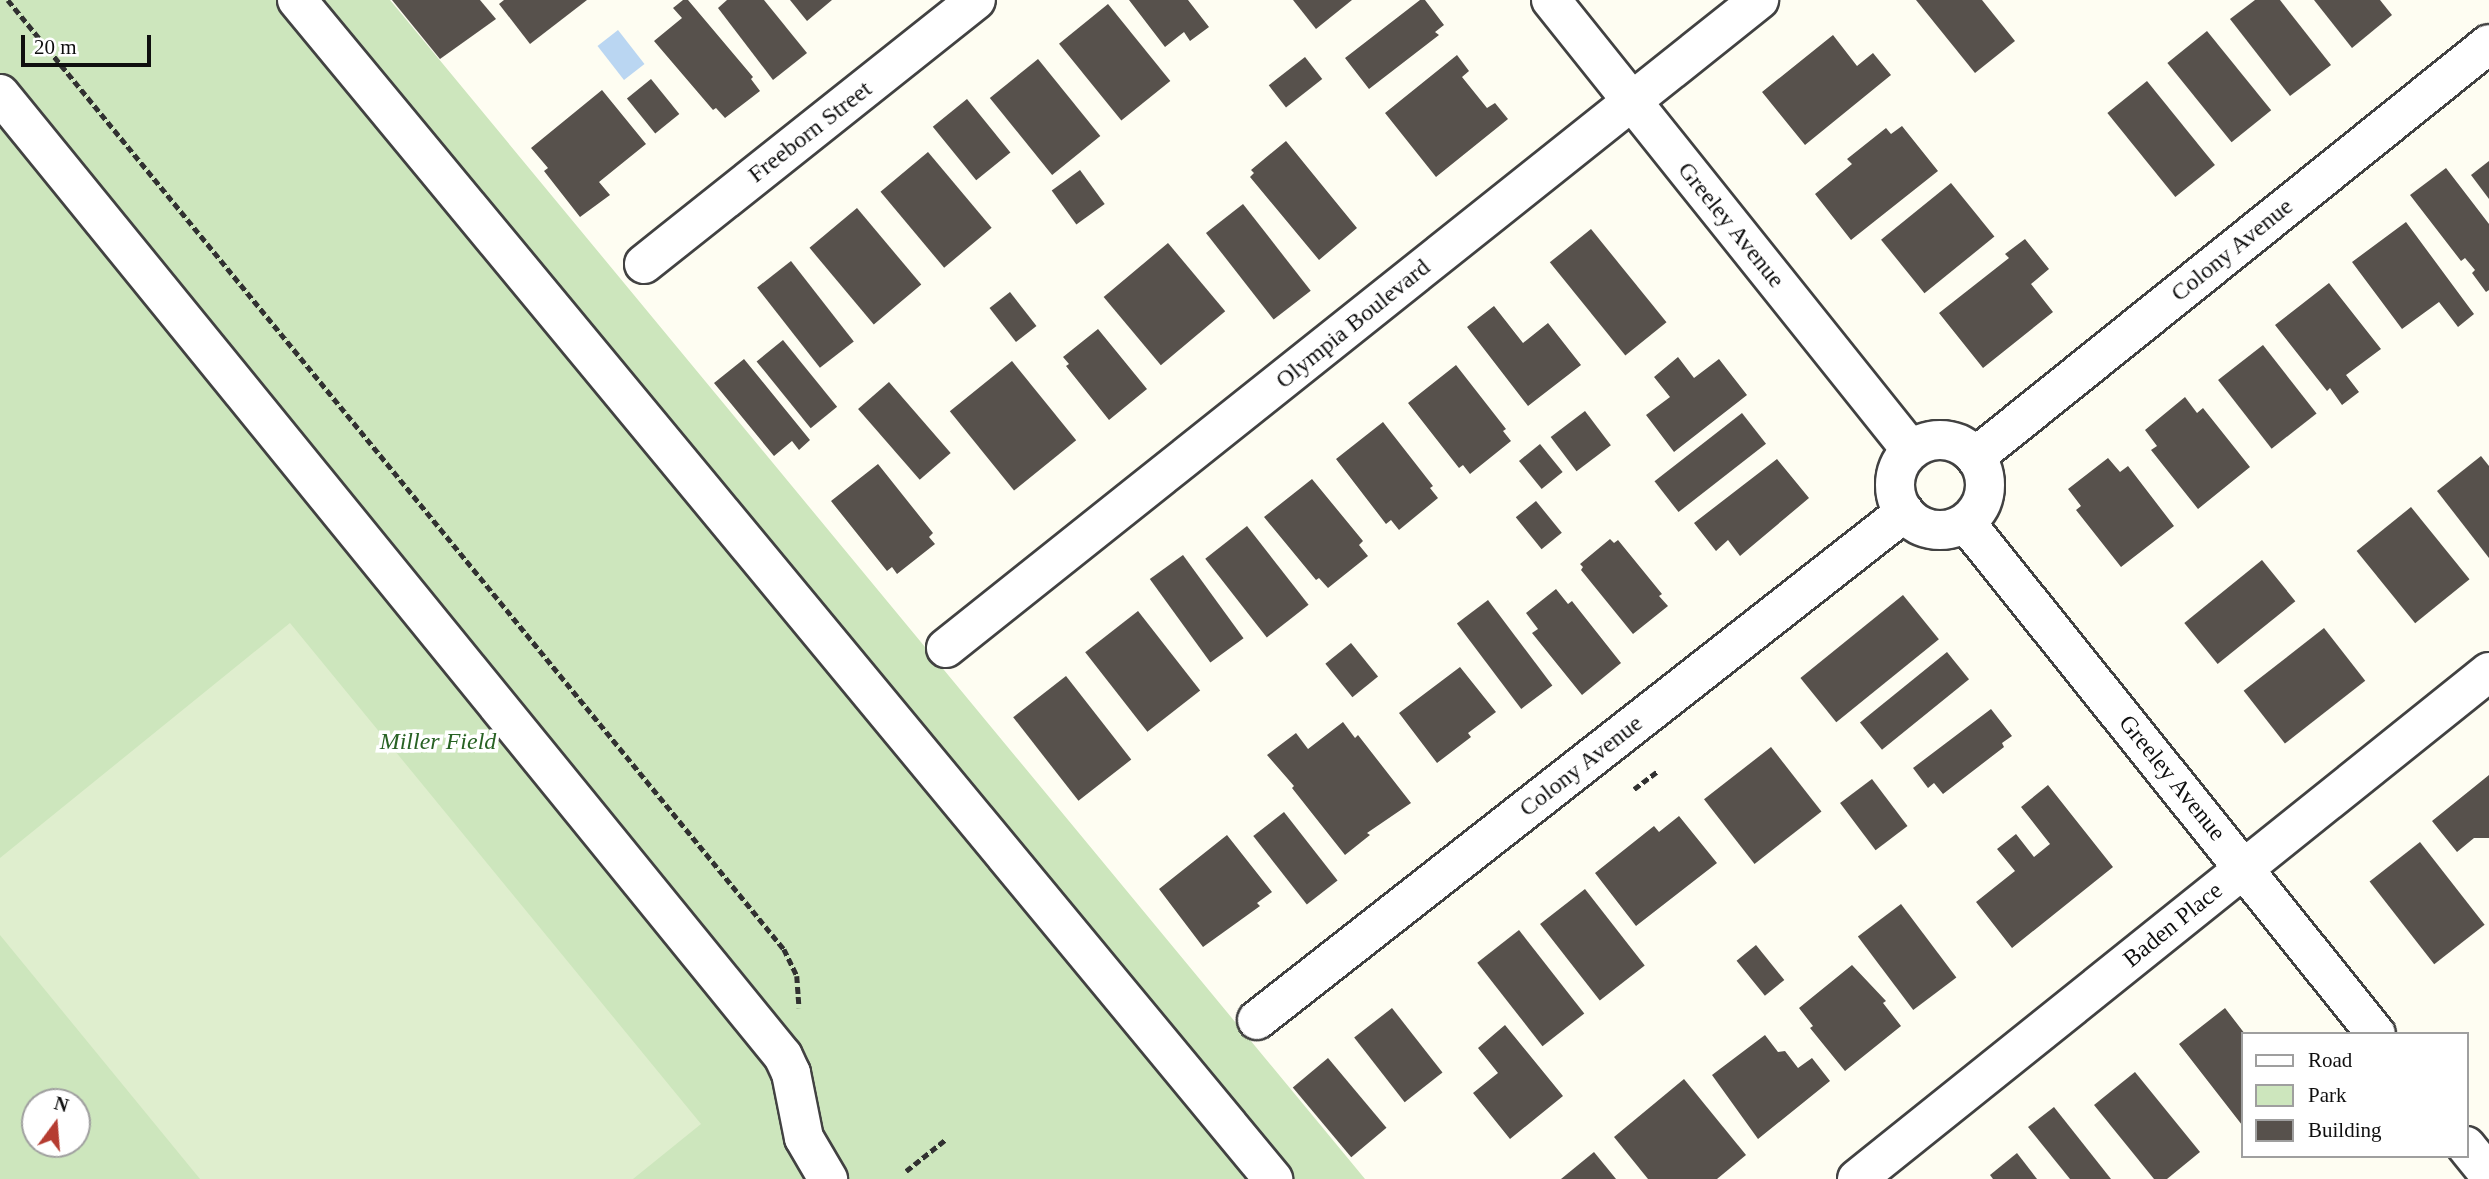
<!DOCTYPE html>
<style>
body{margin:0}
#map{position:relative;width:2489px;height:1179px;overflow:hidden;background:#fefdf2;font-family:Georgia,serif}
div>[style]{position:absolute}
.green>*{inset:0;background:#cde6bd}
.pitch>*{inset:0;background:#dfeece}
.water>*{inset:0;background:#bad6f2;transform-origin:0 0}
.building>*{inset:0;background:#57514c;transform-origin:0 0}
.path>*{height:4.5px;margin-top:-2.25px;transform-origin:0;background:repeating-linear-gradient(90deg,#313131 0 7px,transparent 0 10.5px)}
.roads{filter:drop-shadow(2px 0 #424242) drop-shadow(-2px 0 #424242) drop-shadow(0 2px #424242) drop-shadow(0 -2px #424242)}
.minor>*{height:38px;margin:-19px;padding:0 19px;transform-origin:19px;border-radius:19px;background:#fff}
.minor>.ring{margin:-19px;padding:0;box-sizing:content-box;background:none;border:38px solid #fff;border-radius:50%}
span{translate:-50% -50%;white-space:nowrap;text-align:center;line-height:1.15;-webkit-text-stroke:7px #fff;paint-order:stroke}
.street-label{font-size:24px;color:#0f0f0f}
.park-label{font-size:24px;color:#286224;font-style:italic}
.legend{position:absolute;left:2241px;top:1032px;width:228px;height:126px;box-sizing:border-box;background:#fff;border:2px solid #9f9f9f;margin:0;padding:9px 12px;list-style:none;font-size:21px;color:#0f0f0f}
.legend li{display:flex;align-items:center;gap:14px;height:35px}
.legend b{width:35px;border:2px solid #9f9f9f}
.north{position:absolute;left:21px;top:1088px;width:70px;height:70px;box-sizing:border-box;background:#fff;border:2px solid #9f9f9f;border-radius:50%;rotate:16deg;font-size:19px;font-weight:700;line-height:28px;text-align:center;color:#0f0f0f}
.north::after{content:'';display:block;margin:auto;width:24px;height:32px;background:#b53c31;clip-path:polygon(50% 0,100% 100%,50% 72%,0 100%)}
.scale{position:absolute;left:21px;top:35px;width:130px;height:32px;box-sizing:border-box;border:4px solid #0f0f0f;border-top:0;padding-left:9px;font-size:21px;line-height:24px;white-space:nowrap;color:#0f0f0f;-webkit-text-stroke:5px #fff;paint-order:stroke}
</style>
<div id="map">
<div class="green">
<i style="clip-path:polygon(evenodd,0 0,390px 0,1365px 1179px,0 1179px,0 0,35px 1102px,77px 1102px,77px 1144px,35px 1144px,35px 1102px)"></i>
</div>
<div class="pitch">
<i style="clip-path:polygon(290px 623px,701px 1124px,633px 1179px,200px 1179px,0 935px,0 858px)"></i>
</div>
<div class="water">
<i style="left:618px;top:30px;width:43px;height:26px;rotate:52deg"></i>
</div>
<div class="building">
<i style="clip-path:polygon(392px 0,480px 0,496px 19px,440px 59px)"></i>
<i style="clip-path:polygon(504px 0,587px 0,530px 44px,499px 4px)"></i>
<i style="clip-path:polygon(683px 0,688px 0,753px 77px,751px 79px,760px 91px,725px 118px,716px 108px,713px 110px,654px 41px,682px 18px,673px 8px)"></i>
<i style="clip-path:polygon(727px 0,764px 0,807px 53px,773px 80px,718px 8px)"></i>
<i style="clip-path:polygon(790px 0,832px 0,807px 21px)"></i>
<i style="clip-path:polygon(1129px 0,1188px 0,1209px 27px,1190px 41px,1184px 32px,1165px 47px)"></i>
<i style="clip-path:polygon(1293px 0,1352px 0,1316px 29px)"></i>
<i style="clip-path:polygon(1420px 0,1425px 0,1444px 25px,1435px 32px,1439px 35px,1369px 89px,1345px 58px)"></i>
<i style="clip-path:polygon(1916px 0,1982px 0,2015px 41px,1975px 73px)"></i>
<i style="clip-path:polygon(2255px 0,2280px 0,2331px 65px,2290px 96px,2230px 19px)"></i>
<i style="clip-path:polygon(2314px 0,2380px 0,2392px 15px,2352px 48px)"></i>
<i style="left:1108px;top:4px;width:99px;height:63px;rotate:51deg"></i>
<i style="left:2207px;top:31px;width:102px;height:51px;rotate:51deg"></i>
<i style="clip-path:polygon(1833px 35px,1857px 66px,1873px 53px,1891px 75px,1805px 145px,1762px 92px)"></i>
<i style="clip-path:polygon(1457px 55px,1469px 71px,1462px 77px,1487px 108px,1495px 103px,1508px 119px,1436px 177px,1385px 113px)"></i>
<i style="left:1305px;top:57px;width:28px;height:46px;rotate:52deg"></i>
<i style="left:1038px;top:59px;width:99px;height:62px;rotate:51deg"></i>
<i style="left:651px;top:79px;width:45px;height:31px;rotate:51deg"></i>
<i style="left:2147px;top:81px;width:108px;height:51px;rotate:51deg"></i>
<i style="clip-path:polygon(602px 90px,646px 144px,599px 182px,610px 195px,580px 217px,544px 171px,548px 168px,531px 148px)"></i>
<i style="left:967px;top:99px;width:69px;height:44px;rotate:51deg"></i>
<i style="clip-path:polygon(1902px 126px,1938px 171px,1851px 240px,1815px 194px,1852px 164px,1847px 159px,1886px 128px,1891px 134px)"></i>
<i style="clip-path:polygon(1286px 141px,1357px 228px,1319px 260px,1250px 177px,1254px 173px,1251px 170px)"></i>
<i style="left:928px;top:152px;width:99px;height:62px;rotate:50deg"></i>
<i style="clip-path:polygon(2489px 161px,2489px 199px,2471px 175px)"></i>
<i style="clip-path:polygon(2446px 168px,2489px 224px,2489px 290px,2486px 292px,2472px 273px,2475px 270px,2465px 258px,2461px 261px,2410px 195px)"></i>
<i style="left:1080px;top:170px;width:42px;height:35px;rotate:54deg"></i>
<i style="left:1951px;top:183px;width:69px;height:90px;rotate:51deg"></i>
<i style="left:1243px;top:204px;width:110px;height:47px;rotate:52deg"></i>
<i style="left:857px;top:208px;width:100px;height:62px;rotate:50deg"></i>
<i style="clip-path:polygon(2406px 222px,2474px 314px,2458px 327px,2439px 302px,2402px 329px,2352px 262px)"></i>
<i style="left:1591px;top:229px;width:120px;height:53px;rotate:51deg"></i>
<i style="clip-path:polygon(2025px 239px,2049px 269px,2031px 284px,2053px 312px,1983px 368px,1939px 313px,2009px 258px,2005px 254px)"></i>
<i style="left:1168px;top:243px;width:89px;height:84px;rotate:50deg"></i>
<i style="left:791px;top:261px;width:102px;height:43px;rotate:52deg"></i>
<i style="clip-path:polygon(2329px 283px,2381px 349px,2346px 375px,2359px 392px,2342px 405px,2330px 388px,2327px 391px,2275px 325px)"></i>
<i style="left:1010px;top:292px;width:43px;height:26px;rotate:52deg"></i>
<i style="clip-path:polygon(1494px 306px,1523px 343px,1548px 323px,1581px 365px,1528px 406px,1467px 327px)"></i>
<i style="clip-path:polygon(1098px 329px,1147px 389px,1109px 420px,1066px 366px,1069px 364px,1063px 357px)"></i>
<i style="left:783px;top:340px;width:86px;height:34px;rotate:51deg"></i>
<i style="left:2263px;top:345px;width:87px;height:57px;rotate:52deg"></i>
<i style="clip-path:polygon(1678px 357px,1694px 378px,1719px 359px,1747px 395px,1674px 452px,1646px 415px,1670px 397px,1654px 377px)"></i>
<i style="clip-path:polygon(744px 359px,810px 440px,799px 450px,792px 441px,774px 456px,714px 383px)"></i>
<i style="left:1012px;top:361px;width:102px;height:80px;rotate:51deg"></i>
<i style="clip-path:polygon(1456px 365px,1506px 429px,1503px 431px,1511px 441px,1470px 474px,1463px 465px,1459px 468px,1408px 403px)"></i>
<i style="left:889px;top:382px;width:94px;height:41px;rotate:49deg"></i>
<i style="clip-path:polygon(2185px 397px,2197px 413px,2203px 408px,2250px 467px,2198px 509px,2151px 450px,2157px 446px,2145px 430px)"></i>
<i style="left:1585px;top:411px;width:43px;height:43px;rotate:53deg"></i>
<i style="left:1742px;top:413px;width:39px;height:111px;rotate:52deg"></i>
<i style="clip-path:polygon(1383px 422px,1433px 486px,1430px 488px,1438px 498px,1399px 530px,1391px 520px,1386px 524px,1336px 459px)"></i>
<i style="left:1540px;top:444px;width:36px;height:27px;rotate:51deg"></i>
<i style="clip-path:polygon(2481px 456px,2489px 466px,2489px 558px,2437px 491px)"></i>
<i style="clip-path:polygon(2108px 458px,2120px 472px,2128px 466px,2174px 526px,2121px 567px,2076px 510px,2081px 506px,2068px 489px)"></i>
<i style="clip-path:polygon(1777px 459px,1809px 498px,1740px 556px,1728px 540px,1716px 551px,1694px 523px)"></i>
<i style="clip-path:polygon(878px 464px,933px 533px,929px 537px,935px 544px,897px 574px,892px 567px,887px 571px,831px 501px)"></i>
<i style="clip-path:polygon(1312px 479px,1363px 541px,1359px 545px,1368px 556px,1328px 588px,1319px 578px,1316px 580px,1264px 517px)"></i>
<i style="left:1536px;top:501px;width:41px;height:26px;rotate:51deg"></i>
<i style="left:2411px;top:507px;width:93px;height:70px;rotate:51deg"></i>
<i style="left:1247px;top:526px;width:100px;height:53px;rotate:52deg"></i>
<i style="clip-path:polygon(1610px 539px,1614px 543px,1618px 540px,1662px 594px,1659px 596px,1668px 606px,1633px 634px,1581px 570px,1583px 567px,1580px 564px)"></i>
<i style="left:1183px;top:555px;width:103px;height:41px;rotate:54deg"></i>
<i style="left:2262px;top:560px;width:53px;height:100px;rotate:51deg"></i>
<i style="clip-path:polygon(1556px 589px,1568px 604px,1572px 601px,1621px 663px,1582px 695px,1532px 633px,1538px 629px,1526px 613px)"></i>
<i style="left:1903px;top:595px;width:57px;height:132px;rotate:51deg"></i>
<i style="left:1488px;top:600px;width:107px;height:39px;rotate:53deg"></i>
<i style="left:1138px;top:611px;width:101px;height:67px;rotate:52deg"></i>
<i style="left:2324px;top:628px;width:67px;height:102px;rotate:52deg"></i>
<i style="left:1351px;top:643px;width:43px;height:33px;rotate:51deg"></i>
<i style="left:1947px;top:652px;width:35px;height:112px;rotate:51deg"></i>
<i style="clip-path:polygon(1460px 667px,1496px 712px,1468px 733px,1471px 737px,1437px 763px,1399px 713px)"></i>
<i style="left:1066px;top:676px;width:106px;height:67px;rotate:52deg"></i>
<i style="clip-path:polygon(1991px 709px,2012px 736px,2002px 743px,2004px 747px,1943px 794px,1934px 783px,1928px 788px,1913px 768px)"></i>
<i style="clip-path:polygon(1343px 722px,1355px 738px,1358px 735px,1411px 803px,1367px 833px,1370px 835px,1345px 855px,1292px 788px,1294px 786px,1267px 755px,1296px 733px,1308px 749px)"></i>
<i style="left:1771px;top:747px;width:82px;height:85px;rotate:52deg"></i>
<i style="clip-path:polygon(2489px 775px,2489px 838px,2474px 838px,2457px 852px,2432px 821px)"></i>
<i style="left:1872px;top:779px;width:59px;height:40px;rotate:53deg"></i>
<i style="clip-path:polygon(2048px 785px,2113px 867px,2012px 948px,1976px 902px,2015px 871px,1997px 849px,2016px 834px,2034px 857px,2050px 844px,2021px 807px)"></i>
<i style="left:1284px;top:812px;width:87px;height:39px;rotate:52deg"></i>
<i style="clip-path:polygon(1679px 816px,1717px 863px,1636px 926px,1595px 873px,1654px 826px,1659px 832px)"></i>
<i style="clip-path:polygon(1227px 835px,1272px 892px,1257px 903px,1260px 906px,1203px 947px,1159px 889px)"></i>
<i style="left:2420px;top:842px;width:105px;height:64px;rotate:52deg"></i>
<i style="left:1585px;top:889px;width:97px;height:57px;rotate:52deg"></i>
<i style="left:1901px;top:904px;width:92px;height:54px;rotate:53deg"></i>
<i style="left:1519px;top:930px;width:106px;height:53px;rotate:52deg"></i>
<i style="left:1756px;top:945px;width:45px;height:25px;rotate:51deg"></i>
<i style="clip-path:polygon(1852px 965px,1886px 1001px,1883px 1003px,1901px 1026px,1845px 1071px,1810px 1028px,1813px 1026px,1799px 1008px)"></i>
<i style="left:1392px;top:1008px;width:82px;height:48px;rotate:52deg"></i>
<i style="clip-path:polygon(2225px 1008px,2245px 1034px,2242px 1034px,2242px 1125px,2179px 1044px)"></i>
<i style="clip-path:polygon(1505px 1025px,1563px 1096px,1510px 1139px,1473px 1093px,1498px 1073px,1478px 1048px)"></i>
<i style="clip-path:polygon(1765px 1035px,1778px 1052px,1785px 1051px,1798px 1068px,1812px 1058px,1830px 1081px,1758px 1139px,1712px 1075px)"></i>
<i style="left:1328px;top:1058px;width:91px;height:46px;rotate:50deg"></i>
<i style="clip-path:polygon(2135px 1072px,2200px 1152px,2167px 1179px,2154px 1179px,2094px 1105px)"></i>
<i style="clip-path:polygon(1684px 1079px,1746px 1155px,1717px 1179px,1648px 1179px,1614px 1137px)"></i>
<i style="clip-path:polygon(2054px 1107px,2111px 1179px,2070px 1179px,2028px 1127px)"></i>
<i style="clip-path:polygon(1594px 1152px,1616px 1179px,1561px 1179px)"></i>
<i style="clip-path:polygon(2017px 1153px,2037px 1179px,1993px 1179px,1990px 1175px)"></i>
</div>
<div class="path">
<i style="left:8px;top:0;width:1226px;rotate:50.73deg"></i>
<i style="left:784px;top:949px;width:30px;rotate:64deg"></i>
<i style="left:797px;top:976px;width:32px;rotate:86deg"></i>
<i style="left:1634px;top:789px;width:31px;rotate:-37deg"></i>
<i style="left:906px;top:1171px;width:50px;rotate:-38.5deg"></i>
</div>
<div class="roads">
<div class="minor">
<i style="left:297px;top:0;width:1531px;rotate:50.38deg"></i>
<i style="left:1551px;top:0;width:576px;rotate:51.34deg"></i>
<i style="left:0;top:94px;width:1240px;rotate:50.86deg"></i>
<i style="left:783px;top:1056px;width:19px;rotate:65deg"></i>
<i style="left:791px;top:1073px;width:66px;rotate:78.7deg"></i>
<i style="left:804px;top:1138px;width:48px;rotate:59.7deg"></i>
<i style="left:644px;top:264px;width:424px;rotate:-38.5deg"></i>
<i class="ring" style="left:1895px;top:440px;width:52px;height:52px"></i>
<i style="left:1975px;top:457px;width:659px;rotate:-38.78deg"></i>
<i style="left:1966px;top:523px;width:655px;rotate:51.26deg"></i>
<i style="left:946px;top:648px;width:1040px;rotate:-38.56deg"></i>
<i style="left:1257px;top:1020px;width:823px;rotate:-38.09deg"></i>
<i style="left:2466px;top:1146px;width:36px;rotate:51deg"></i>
<i style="left:1857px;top:1179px;width:810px;rotate:-38.74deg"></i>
</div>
</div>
<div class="street-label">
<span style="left:810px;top:132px;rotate:-38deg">Freeborn Street</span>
<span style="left:1731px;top:225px;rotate:51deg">Greeley Avenue</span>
<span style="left:2232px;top:250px;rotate:-39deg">Colony Avenue</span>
<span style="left:1353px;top:324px;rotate:-39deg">Olympia Boulevard</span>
<span style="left:1581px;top:766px;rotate:-38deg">Colony Avenue</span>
<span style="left:2172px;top:778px;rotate:51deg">Greeley Avenue</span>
<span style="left:2173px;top:925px;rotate:-39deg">Baden Place</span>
</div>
<div class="park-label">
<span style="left:438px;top:742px">Miller Field</span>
</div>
<ul class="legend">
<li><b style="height:9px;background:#fff"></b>Road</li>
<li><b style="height:19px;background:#cde6bd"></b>Park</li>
<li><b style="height:19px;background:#57514c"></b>Building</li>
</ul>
<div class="north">N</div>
<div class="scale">20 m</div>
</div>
